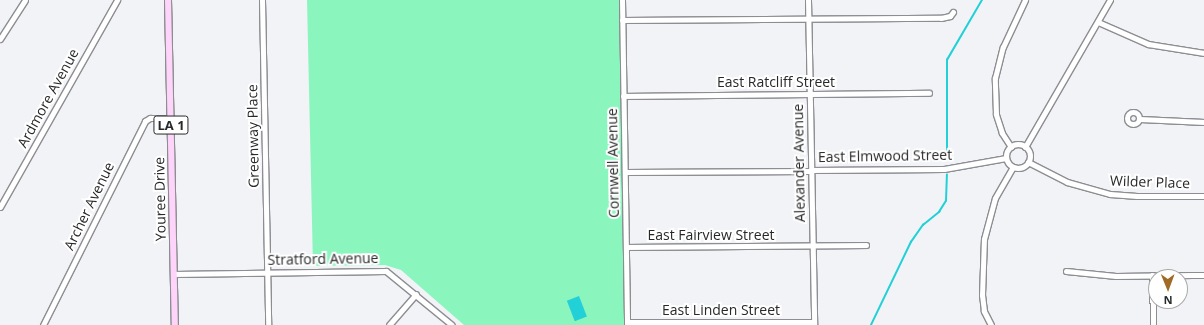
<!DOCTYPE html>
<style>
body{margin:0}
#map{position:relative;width:1204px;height:325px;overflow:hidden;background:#f1f3f7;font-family:"Open Sans",sans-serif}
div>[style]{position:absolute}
.green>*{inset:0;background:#8bf5be}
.water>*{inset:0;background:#22d0d8;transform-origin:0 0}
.stream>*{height:1.5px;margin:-0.75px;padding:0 0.75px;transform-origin:0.75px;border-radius:0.75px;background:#22d0d8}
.roads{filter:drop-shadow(1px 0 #8c8e92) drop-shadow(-1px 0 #8c8e92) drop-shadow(0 1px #8c8e92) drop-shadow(0 -1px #8c8e92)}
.minor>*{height:5px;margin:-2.5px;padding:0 2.5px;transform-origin:2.5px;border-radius:2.5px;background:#fff}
.minor>.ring{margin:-2.5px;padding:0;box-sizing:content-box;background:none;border:5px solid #fff;border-radius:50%}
.major>*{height:6px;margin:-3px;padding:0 3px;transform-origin:3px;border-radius:3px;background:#fed4fb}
span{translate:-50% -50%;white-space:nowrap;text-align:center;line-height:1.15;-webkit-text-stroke:4px #fff;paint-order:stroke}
.shield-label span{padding:1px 3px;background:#fff;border:1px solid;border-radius:3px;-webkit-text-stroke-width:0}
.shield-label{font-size:13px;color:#272829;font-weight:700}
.street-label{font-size:14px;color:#272829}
.north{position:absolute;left:1148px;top:269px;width:40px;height:40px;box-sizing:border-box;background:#fff;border:1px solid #a9a9a9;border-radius:50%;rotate:179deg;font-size:11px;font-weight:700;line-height:16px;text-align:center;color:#272829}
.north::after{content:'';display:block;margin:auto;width:14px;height:18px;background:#a16b25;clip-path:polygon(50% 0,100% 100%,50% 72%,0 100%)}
</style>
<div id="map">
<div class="green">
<i style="clip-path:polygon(307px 0,619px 0,627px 325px,464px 325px,401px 270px,385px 265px,313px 266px)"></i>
</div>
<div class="water">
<i style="left:579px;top:296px;width:22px;height:13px;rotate:69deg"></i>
</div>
<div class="stream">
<i style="left:947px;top:160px;width:100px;rotate:-90deg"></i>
<i style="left:947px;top:60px;width:69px;rotate:-59.7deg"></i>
<i style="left:871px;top:325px;width:92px;rotate:-64.3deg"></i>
<i style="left:911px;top:242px;width:21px;rotate:-55deg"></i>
<i style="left:923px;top:225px;width:21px;rotate:-39deg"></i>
<i style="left:939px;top:212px;width:13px;rotate:-58deg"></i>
<i style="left:946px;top:201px;width:26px;rotate:-88deg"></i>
</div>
<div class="roads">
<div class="minor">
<i style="left:262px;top:0;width:325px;rotate:88.9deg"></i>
<i style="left:622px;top:0;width:325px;rotate:89.1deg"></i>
<i style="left:808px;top:0;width:325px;rotate:88.9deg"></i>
<i style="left:622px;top:20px;width:319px;rotate:-0.4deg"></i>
<i style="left:941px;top:18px;width:9px;rotate:-13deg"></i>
<i style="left:950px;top:16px;width:5px;rotate:-53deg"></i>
<i style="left:1098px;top:22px;width:55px;rotate:23.7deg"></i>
<i style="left:1148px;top:44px;width:57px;rotate:9.1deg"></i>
<i style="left:0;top:39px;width:46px;rotate:-57.3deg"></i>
<i style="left:623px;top:96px;width:306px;rotate:-0.6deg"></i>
<i class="ring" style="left:1127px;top:112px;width:7px;height:7px"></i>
<i style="left:1140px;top:119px;width:64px;rotate:2.7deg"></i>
<i class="ring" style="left:1006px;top:144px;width:19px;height:19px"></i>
<i style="left:1011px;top:147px;width:17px;rotate:-123deg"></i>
<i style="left:1002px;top:133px;width:20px;rotate:-108deg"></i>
<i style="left:996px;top:114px;width:36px;rotate:-92deg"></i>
<i style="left:995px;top:78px;width:32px;rotate:-76deg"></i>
<i style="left:1003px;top:47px;width:52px;rotate:-64.9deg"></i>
<i style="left:1025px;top:147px;width:170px;rotate:-60deg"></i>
<i style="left:1028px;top:162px;width:44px;rotate:27.1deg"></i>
<i style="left:1067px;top:182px;width:45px;rotate:15.6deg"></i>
<i style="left:1110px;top:194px;width:27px;rotate:4deg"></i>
<i style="left:1137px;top:196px;width:67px"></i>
<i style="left:811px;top:170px;width:133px;rotate:-0.4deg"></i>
<i style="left:944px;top:169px;width:63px;rotate:-10.1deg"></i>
<i style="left:625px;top:172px;width:186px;rotate:-0.3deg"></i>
<i style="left:0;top:207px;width:238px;rotate:-60.5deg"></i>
<i style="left:627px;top:247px;width:239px;rotate:-0.5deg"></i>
<i style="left:1066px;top:271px;width:50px;rotate:5.7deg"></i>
<i style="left:1116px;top:276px;width:88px;rotate:-0.7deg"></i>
<i style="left:174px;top:274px;width:212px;rotate:-0.8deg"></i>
<i style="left:386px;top:271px;width:85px;rotate:39.3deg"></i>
<i style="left:1152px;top:275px;width:50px;rotate:88.9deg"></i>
<i style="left:627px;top:322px;width:187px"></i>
<i style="left:43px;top:325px;width:228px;rotate:-63.4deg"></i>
<i style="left:145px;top:121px;width:6px;rotate:-31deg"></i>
<i style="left:150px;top:118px;width:21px"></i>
<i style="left:389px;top:325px;width:41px;rotate:-48.9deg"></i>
<i style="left:991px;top:325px;width:16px;rotate:-117deg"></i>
<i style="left:984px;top:311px;width:16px;rotate:-97deg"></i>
<i style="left:982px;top:295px;width:56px;rotate:-88deg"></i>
<i style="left:984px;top:239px;width:42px;rotate:-75deg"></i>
<i style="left:995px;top:198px;width:36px;rotate:-60deg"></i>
</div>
<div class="major">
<i style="left:168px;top:0;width:325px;rotate:88.8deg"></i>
</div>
</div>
<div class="shield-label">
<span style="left:171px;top:125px">LA 1</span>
</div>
<div class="street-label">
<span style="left:776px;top:82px">East Ratcliff Street</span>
<span style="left:48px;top:98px;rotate:-61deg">Ardmore Avenue</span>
<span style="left:253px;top:136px;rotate:-91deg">Greenway Place</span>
<span style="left:885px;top:156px;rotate:-1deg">East Elmwood Street</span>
<span style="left:613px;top:163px;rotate:-91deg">Cornwell Avenue</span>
<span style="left:799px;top:163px;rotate:-91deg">Alexander Avenue</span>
<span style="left:1150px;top:182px;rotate:2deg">Wilder Place</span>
<span style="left:160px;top:199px;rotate:-91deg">Youree Drive</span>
<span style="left:89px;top:206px;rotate:-64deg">Archer Avenue</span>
<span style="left:711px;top:235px">East Fairview Street</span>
<span style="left:323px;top:259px;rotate:-1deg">Stratford Avenue</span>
<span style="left:721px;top:310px">East Linden Street</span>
</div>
<div class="north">N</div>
</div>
